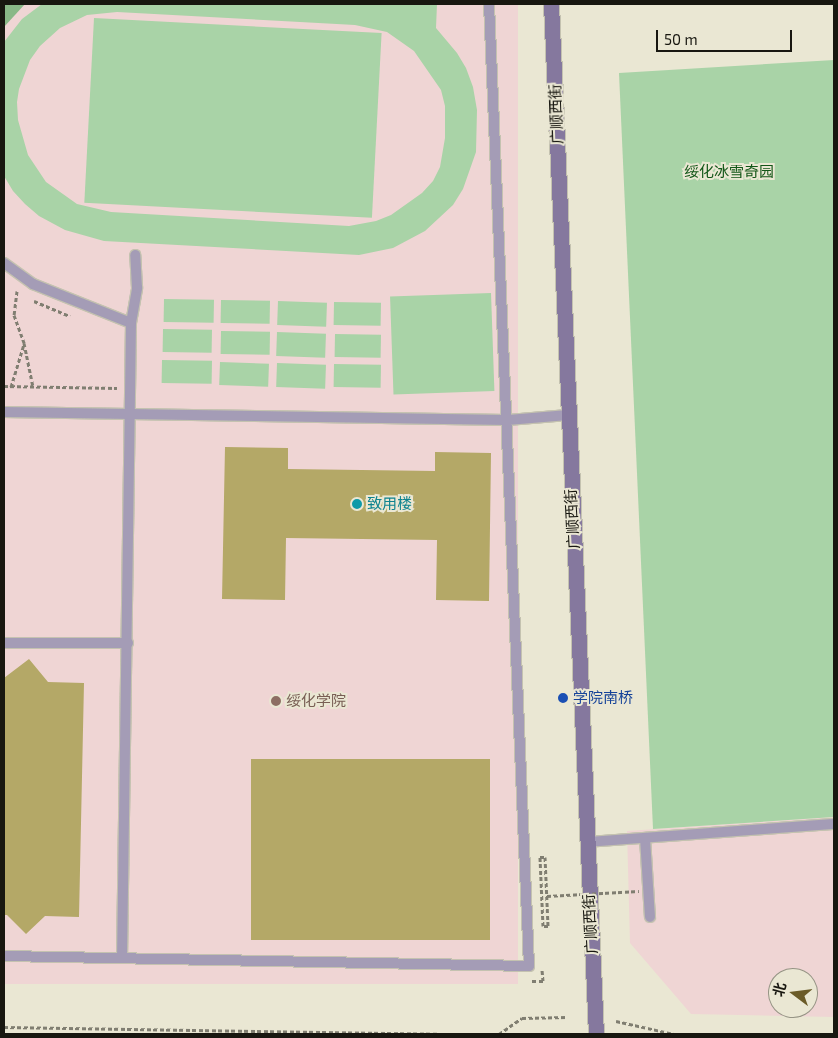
<!DOCTYPE html>
<meta charset="utf-8">
<style>
body{margin:0}
#map{position:relative;width:838px;height:1038px;overflow:hidden;background:#eae7d3;font-family:"Exo 2","Noto Sans SC",sans-serif}
div>[style]{position:absolute}
.education>*{inset:0;background:#efd5d4;transform-origin:0 0}
.green>*{inset:0;background:#a9d3a7;transform-origin:0 0}
.forest>*{inset:0;background:#89b887}
.building>*{inset:0;background:#b4a867;transform-origin:0 0}
.path>*{height:3px;margin-top:-1.5px;transform-origin:0;background:repeating-linear-gradient(90deg,#807e71 0 4px,transparent 0 6.5px)}
.roads{filter:drop-shadow(1px 0 #c4c2b0) drop-shadow(-1px 0 #c4c2b0) drop-shadow(0 1px #c4c2b0) drop-shadow(0 -1px #c4c2b0)}
.service>*{height:10px;margin:-5px;padding:0 5px;transform-origin:5px;border-radius:5px;background:#a49cb6}
.secondary>*{height:15px;margin:-7.5px;padding:0 7.5px;transform-origin:7.5px;border-radius:7.5px;background:#85789e}
.path-bridge>*{height:3px;margin-top:-1.5px;transform-origin:0;background:repeating-linear-gradient(90deg,#807e71 0 4px,transparent 0 6.5px)}
.dots>*{width:14px;height:14px;translate:-50% -50%;box-sizing:border-box;border:2px solid #eae7d3;border-radius:50%}
span{translate:-50% -50%;white-space:nowrap;text-align:center;line-height:1.15;-webkit-text-stroke:4px #eae7d3;paint-order:stroke}
.street-label{font-size:15px;color:#181710}
.park-label{font-size:15px;color:#125617}
.culture-label{font-size:15px;color:#0d838f}
.left{translate:0 -50%;text-align:left}
.transit-label{font-size:15px;color:#164399}
.education-label{font-size:15px;color:#785e54}
.frame{position:absolute;inset:0;border:5px solid #181710;pointer-events:none}
.north{position:absolute;left:768px;top:968px;width:50px;height:50px;box-sizing:border-box;background:#eae7d3;border:1px solid #969485;border-radius:50%;rotate:285deg;font-size:14px;font-weight:700;line-height:20px;text-align:center;color:#181710}
.north::after{content:'';display:block;margin:auto;width:18px;height:22px;background:#6b5b28;clip-path:polygon(50% 0,100% 100%,50% 72%,0 100%)}
.scale{position:absolute;left:656px;top:30px;width:136px;height:22px;box-sizing:border-box;border:2px solid #181710;border-top:0;padding-left:6px;font-size:15px;line-height:18px;white-space:nowrap;color:#181710;-webkit-text-stroke:4px #eae7d3;paint-order:stroke}
</style>
<div id="map">
<div class="education">
<i style="left:4px;top:4px;width:514px;height:980px"></i>
<i style="clip-path:polygon(evenodd,834px 817px,834px 1017px,691px 1014px,630px 943px,627px 831px,834px 817px,778px 978px,808px 978px,808px 1008px,778px 1008px,778px 978px)"></i>
</div>
<div class="green">
<i style="clip-path:polygon(evenodd,42px 4px,437px 4px,436px 28px,457px 53px,466px 68px,473px 87px,477px 110px,476px 152px,463px 189px,453px 205px,425px 231px,393px 248px,359px 255px,104px 241px,65px 230px,39px 216px,25px 204px,13px 191px,4px 176px,4px 42px,22px 19px,42px 4px,117px 12px,355px 25px,387px 32px,414px 51px,441px 90px,445px 106px,445px 138px,440px 167px,433px 181px,422px 193px,391px 215px,376px 221px,349px 226px,111px 212px,77px 204px,46px 182px,28px 155px,18px 120px,17px 102px,19px 89px,30px 60px,40px 46px,60px 28px,87px 15px,117px 12px)"></i>
<i style="left:94px;top:18px;width:288px;height:185px;rotate:3deg"></i>
<i style="clip-path:polygon(834px 60px,834px 817px,653px 829px,619px 73px)"></i>
<i style="left:491px;top:293px;width:98px;height:101px;rotate:88deg"></i>
<i style="left:164px;top:299px;width:50px;height:23px;rotate:1deg"></i>
<i style="left:221px;top:300px;width:49px;height:23px;rotate:1deg"></i>
<i style="left:278px;top:301px;width:49px;height:24px;rotate:2deg"></i>
<i style="left:334px;top:302px;width:47px;height:23px;rotate:1deg"></i>
<i style="left:163px;top:329px;width:49px;height:23px;rotate:1deg"></i>
<i style="left:221px;top:331px;width:49px;height:23px;rotate:1deg"></i>
<i style="left:277px;top:332px;width:49px;height:24px;rotate:2deg"></i>
<i style="left:335px;top:334px;width:46px;height:23px;rotate:1deg"></i>
<i style="left:162px;top:360px;width:50px;height:23px;rotate:1deg"></i>
<i style="left:220px;top:362px;width:49px;height:23px;rotate:2deg"></i>
<i style="left:277px;top:363px;width:49px;height:24px;rotate:2deg"></i>
<i style="left:334px;top:364px;width:47px;height:23px;rotate:1deg"></i>
</div>
<div class="forest">
<i style="clip-path:polygon(4px 4px,25px 4px,4px 27px)"></i>
</div>
<div class="building">
<i style="clip-path:polygon(225px 447px,288px 448px,288px 469px,435px 471px,435px 452px,491px 453px,489px 601px,436px 600px,437px 540px,286px 538px,285px 600px,222px 599px)"></i>
<i style="clip-path:polygon(29px 659px,48px 682px,84px 683px,79px 917px,45px 916px,26px 934px,7px 915px,4px 915px,4px 678px)"></i>
<i style="left:251px;top:759px;width:239px;height:181px"></i>
</div>
<div class="path">
<i style="left:17px;top:291px;width:24px;rotate:97deg"></i>
<i style="left:14px;top:315px;width:30px;rotate:70deg"></i>
<i style="left:24px;top:343px;width:45px;rotate:78.4deg"></i>
<i style="left:34px;top:301px;width:39px;rotate:23deg"></i>
<i style="left:4px;top:386px;width:113px;rotate:1deg"></i>
<i style="left:11px;top:387px;width:45px;rotate:-73.2deg"></i>
<i style="left:540px;top:857px;width:5px"></i>
<i style="left:545px;top:857px;width:69px;rotate:87.5deg"></i>
<i style="left:548px;top:926px;width:5px;rotate:180deg"></i>
<i style="left:543px;top:926px;width:69px;rotate:-92.5deg"></i>
<i style="left:532px;top:981px;width:11px"></i>
<i style="left:543px;top:981px;width:11px;rotate:-95deg"></i>
<i style="left:616px;top:1021px;width:59px;rotate:12.6deg"></i>
<i style="left:4px;top:1027px;width:434px;rotate:0.9deg"></i>
<i style="left:499px;top:1034px;width:28px;rotate:-35deg"></i>
<i style="left:522px;top:1018px;width:45px;rotate:-1.3deg"></i>
</div>
<div class="roads">
<div class="service">
<i style="left:4px;top:263px;width:36px;rotate:36deg"></i>
<i style="left:33px;top:284px;width:105px;rotate:21.7deg"></i>
<i style="left:131px;top:323px;width:634px;rotate:90.81deg"></i>
<i style="left:131px;top:323px;width:36px;rotate:-80deg"></i>
<i style="left:137px;top:288px;width:33px;rotate:-93deg"></i>
<i style="left:4px;top:412px;width:503px;rotate:0.91deg"></i>
<i style="left:507px;top:420px;width:61px;rotate:-4.7deg"></i>
<i style="left:4px;top:643px;width:124px"></i>
<i style="left:645px;top:838px;width:79px;rotate:86.4deg"></i>
<i style="left:587px;top:842px;width:248px;rotate:-4.2deg"></i>
<i style="left:4px;top:956px;width:525px;rotate:1.09deg"></i>
<i style="left:529px;top:966px;width:963px;rotate:-92.38deg"></i>
</div>
<div class="secondary">
<i style="left:551px;top:4px;width:1031px;rotate:87.5deg"></i>
</div>
</div>
<div class="path-bridge">
<i style="left:547px;top:896px;width:92px;rotate:-3.1deg"></i>
</div>
<div class="dots">
<i style="left:357px;top:504px;background:#0f9aa8"></i>
<i style="left:563px;top:698px;background:#1a4fb4"></i>
<i style="left:276px;top:701px;background:#8d6e63"></i>
</div>
<div class="street-label">
<span style="left:556px;top:114px;rotate:-92deg">广顺西街</span>
<span style="left:572px;top:519px;rotate:-93deg">广顺西街</span>
<span style="left:590px;top:924px;rotate:-93deg">广顺西街</span>
</div>
<div class="park-label">
<span style="left:729px;top:172px">绥化冰雪奇园</span>
</div>
<div class="culture-label">
<span class="left" style="left:367px;top:504px">致用楼</span>
</div>
<div class="transit-label">
<span class="left" style="left:573px;top:698px">学院南桥</span>
</div>
<div class="education-label">
<span class="left" style="left:286px;top:701px">绥化学院</span>
</div>
<div class="frame"></div>
<div class="north">北</div>
<div class="scale">50 m</div>
</div>
